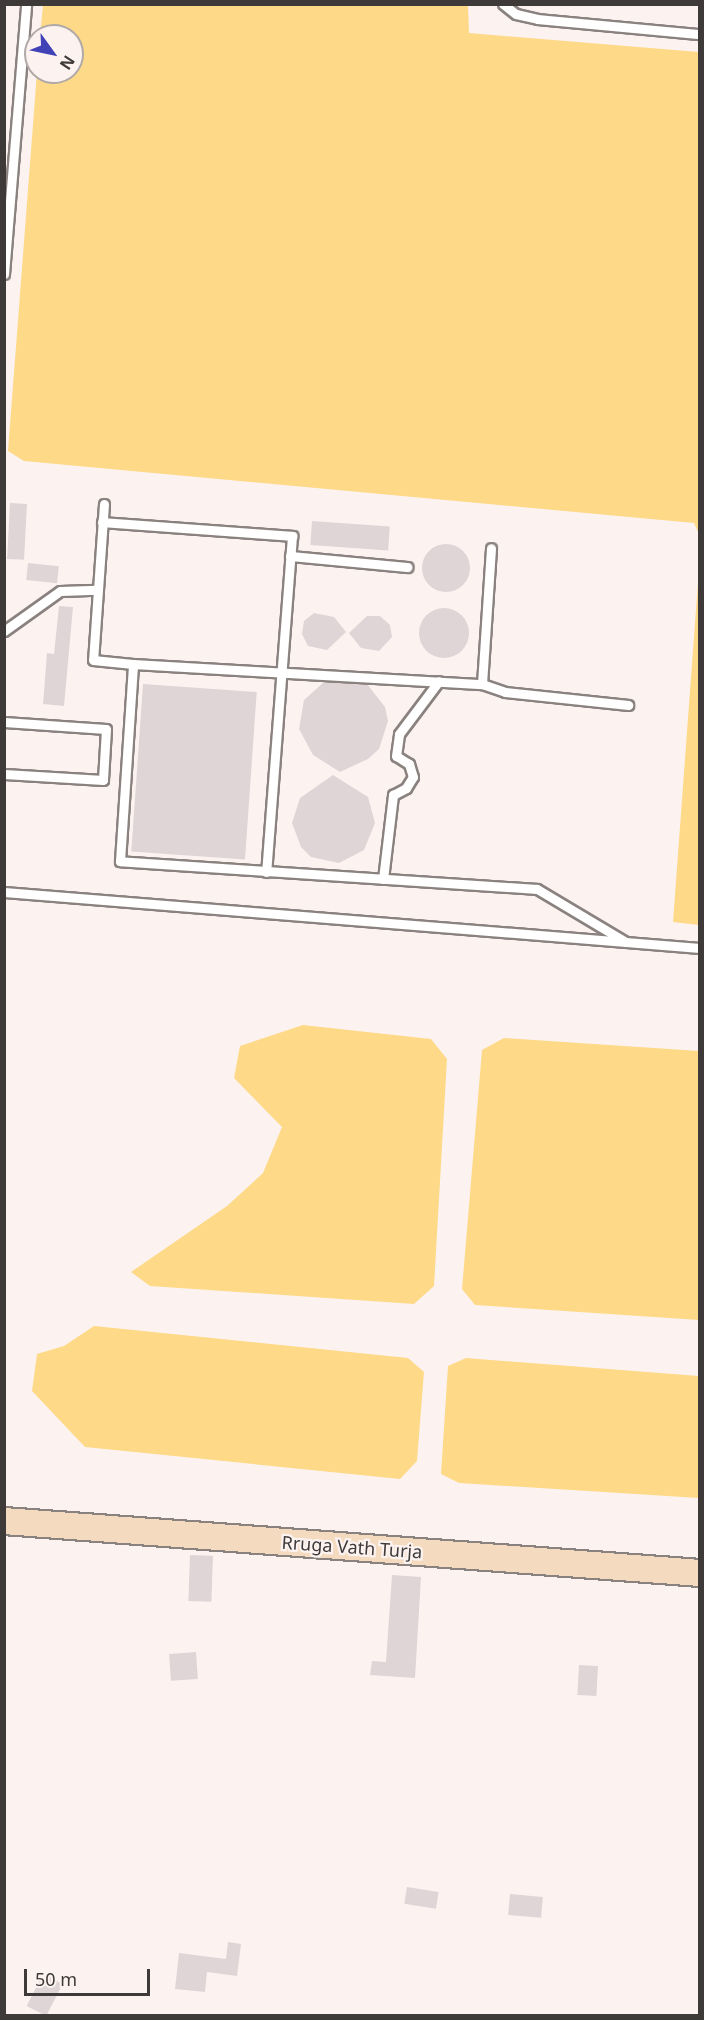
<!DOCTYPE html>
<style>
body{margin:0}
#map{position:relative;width:704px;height:2020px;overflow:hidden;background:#fcf3f1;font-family:"Noto Sans",sans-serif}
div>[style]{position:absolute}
.green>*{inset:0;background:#fed987}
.building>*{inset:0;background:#dfd5d6;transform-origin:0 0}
.round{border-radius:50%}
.roads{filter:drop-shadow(2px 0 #8a827f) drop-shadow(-2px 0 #8a827f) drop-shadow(0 2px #8a827f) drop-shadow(0 -2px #8a827f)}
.lane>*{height:9px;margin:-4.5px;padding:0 4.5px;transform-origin:4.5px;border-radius:4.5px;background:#fff}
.secondary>*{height:26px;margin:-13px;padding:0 13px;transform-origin:13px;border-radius:13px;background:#f4dabf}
span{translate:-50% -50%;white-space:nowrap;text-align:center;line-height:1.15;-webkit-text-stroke:4.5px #fcf3f1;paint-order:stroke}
.street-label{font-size:18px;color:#3e3a39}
.frame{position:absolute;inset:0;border:6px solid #3e3a39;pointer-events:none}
.north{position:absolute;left:24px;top:24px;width:60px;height:60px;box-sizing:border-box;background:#fcf3f1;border:2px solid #b0a9a7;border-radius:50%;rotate:123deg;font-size:16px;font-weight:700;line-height:24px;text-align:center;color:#3e3a39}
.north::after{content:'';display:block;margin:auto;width:21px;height:27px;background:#4242b7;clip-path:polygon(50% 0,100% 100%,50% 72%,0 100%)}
.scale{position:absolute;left:24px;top:1969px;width:126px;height:27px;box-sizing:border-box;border:3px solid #3e3a39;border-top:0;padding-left:8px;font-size:18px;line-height:21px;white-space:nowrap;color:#3e3a39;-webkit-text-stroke:4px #fcf3f1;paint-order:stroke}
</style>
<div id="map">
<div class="green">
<i style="clip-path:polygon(43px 5px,468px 5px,469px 33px,699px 52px,699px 534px,694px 523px,24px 461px,8px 451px,37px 72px,72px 72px,72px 36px,40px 36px)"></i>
<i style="clip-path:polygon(699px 569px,699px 925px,673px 922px)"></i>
<i style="clip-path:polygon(303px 1025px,431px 1039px,447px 1059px,434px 1286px,414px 1304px,150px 1286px,131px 1272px,227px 1206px,263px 1173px,282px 1127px,234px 1078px,240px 1046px)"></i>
<i style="clip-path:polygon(504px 1038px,699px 1051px,699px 1320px,475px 1305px,462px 1289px,482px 1050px)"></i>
<i style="clip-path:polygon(94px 1326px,408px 1358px,424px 1372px,417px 1461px,400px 1479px,85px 1447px,32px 1391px,37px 1354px,64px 1346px)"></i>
<i style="clip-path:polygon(466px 1358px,699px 1376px,699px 1498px,459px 1483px,441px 1474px,448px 1366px)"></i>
</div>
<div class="building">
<i style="left:10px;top:503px;width:17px;height:56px;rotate:3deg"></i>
<i style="left:312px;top:521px;width:78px;height:24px;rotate:4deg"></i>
<i class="round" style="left:422px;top:544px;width:48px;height:48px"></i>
<i style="left:28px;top:563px;width:31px;height:17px;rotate:6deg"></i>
<i style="clip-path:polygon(59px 606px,73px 607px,64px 706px,43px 704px,47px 653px,54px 654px)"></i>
<i class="round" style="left:419px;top:608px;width:50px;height:50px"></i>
<i style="clip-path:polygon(314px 613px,334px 617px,346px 632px,327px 650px,308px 646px,302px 634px,304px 621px)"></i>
<i style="clip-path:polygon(367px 616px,380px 616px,390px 625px,392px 637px,379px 651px,361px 648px,349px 633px)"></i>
<i style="clip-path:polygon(324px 682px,367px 684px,385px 707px,388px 721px,379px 749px,368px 759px,340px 772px,313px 755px,299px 729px,304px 700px)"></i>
<i style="left:143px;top:684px;width:114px;height:168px;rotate:4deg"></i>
<i style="clip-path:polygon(333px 775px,368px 797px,375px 823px,364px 850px,339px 863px,311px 857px,301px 847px,292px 823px,300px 798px)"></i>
<i style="left:190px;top:1555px;width:23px;height:46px;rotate:2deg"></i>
<i style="clip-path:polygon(392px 1575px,421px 1577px,415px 1678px,370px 1675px,372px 1661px,386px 1662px)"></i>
<i style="left:196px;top:1652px;width:27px;height:27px;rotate:86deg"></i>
<i style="left:579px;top:1665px;width:19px;height:30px;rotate:3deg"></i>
<i style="left:407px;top:1887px;width:32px;height:17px;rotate:9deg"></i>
<i style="left:510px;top:1894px;width:33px;height:21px;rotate:5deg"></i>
<i style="clip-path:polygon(228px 1942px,241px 1944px,237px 1976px,207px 1972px,205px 1992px,175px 1989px,179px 1953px,226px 1959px)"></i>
<i style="left:43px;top:1974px;width:22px;height:36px;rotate:27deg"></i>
</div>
<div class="roads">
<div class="lane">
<i style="left:503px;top:4px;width:16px;rotate:38deg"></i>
<i style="left:516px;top:14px;width:22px;rotate:13deg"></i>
<i style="left:537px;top:19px;width:164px;rotate:5.3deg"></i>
<i style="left:4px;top:274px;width:271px;rotate:-85.3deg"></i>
<i style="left:104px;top:504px;width:156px;rotate:94deg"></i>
<i style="left:93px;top:660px;width:40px;rotate:5.7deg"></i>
<i style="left:102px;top:522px;width:191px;rotate:4.2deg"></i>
<i style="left:292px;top:536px;width:337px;rotate:94.4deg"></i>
<i style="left:290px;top:556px;width:118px;rotate:5.4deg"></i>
<i style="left:4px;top:631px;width:69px;rotate:-35.5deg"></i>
<i style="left:60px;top:591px;width:37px;rotate:-2deg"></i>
<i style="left:482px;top:684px;width:136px;rotate:-86.2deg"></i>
<i style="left:4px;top:722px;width:102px;rotate:3.9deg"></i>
<i style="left:106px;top:729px;width:51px;rotate:93.4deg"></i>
<i style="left:103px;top:780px;width:99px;rotate:-176.5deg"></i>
<i style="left:383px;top:879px;width:85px;rotate:-83.2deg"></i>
<i style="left:393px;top:795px;width:15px;rotate:-28deg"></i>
<i style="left:406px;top:788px;width:13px;rotate:-58deg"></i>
<i style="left:413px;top:777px;width:14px;rotate:-107deg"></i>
<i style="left:409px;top:764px;width:15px;rotate:-148deg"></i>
<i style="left:396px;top:756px;width:22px;rotate:-82deg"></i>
<i style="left:399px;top:734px;width:66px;rotate:-53deg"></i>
<i style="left:4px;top:892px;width:698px;rotate:4.6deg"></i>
<i style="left:626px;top:942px;width:104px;rotate:-149.2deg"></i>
<i style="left:537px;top:889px;width:418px;rotate:-176.2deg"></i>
<i style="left:120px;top:861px;width:197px;rotate:-86.2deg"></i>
<i style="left:133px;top:664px;width:350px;rotate:3.3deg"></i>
<i style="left:482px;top:684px;width:24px;rotate:19deg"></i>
<i style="left:505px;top:692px;width:124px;rotate:6deg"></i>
</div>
<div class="secondary">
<i style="left:4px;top:1521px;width:698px;rotate:4.27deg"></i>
</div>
</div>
<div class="street-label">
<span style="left:352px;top:1547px;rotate:4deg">Rruga Vath Turja</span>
</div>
<div class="frame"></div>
<div class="north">N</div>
<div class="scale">50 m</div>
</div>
